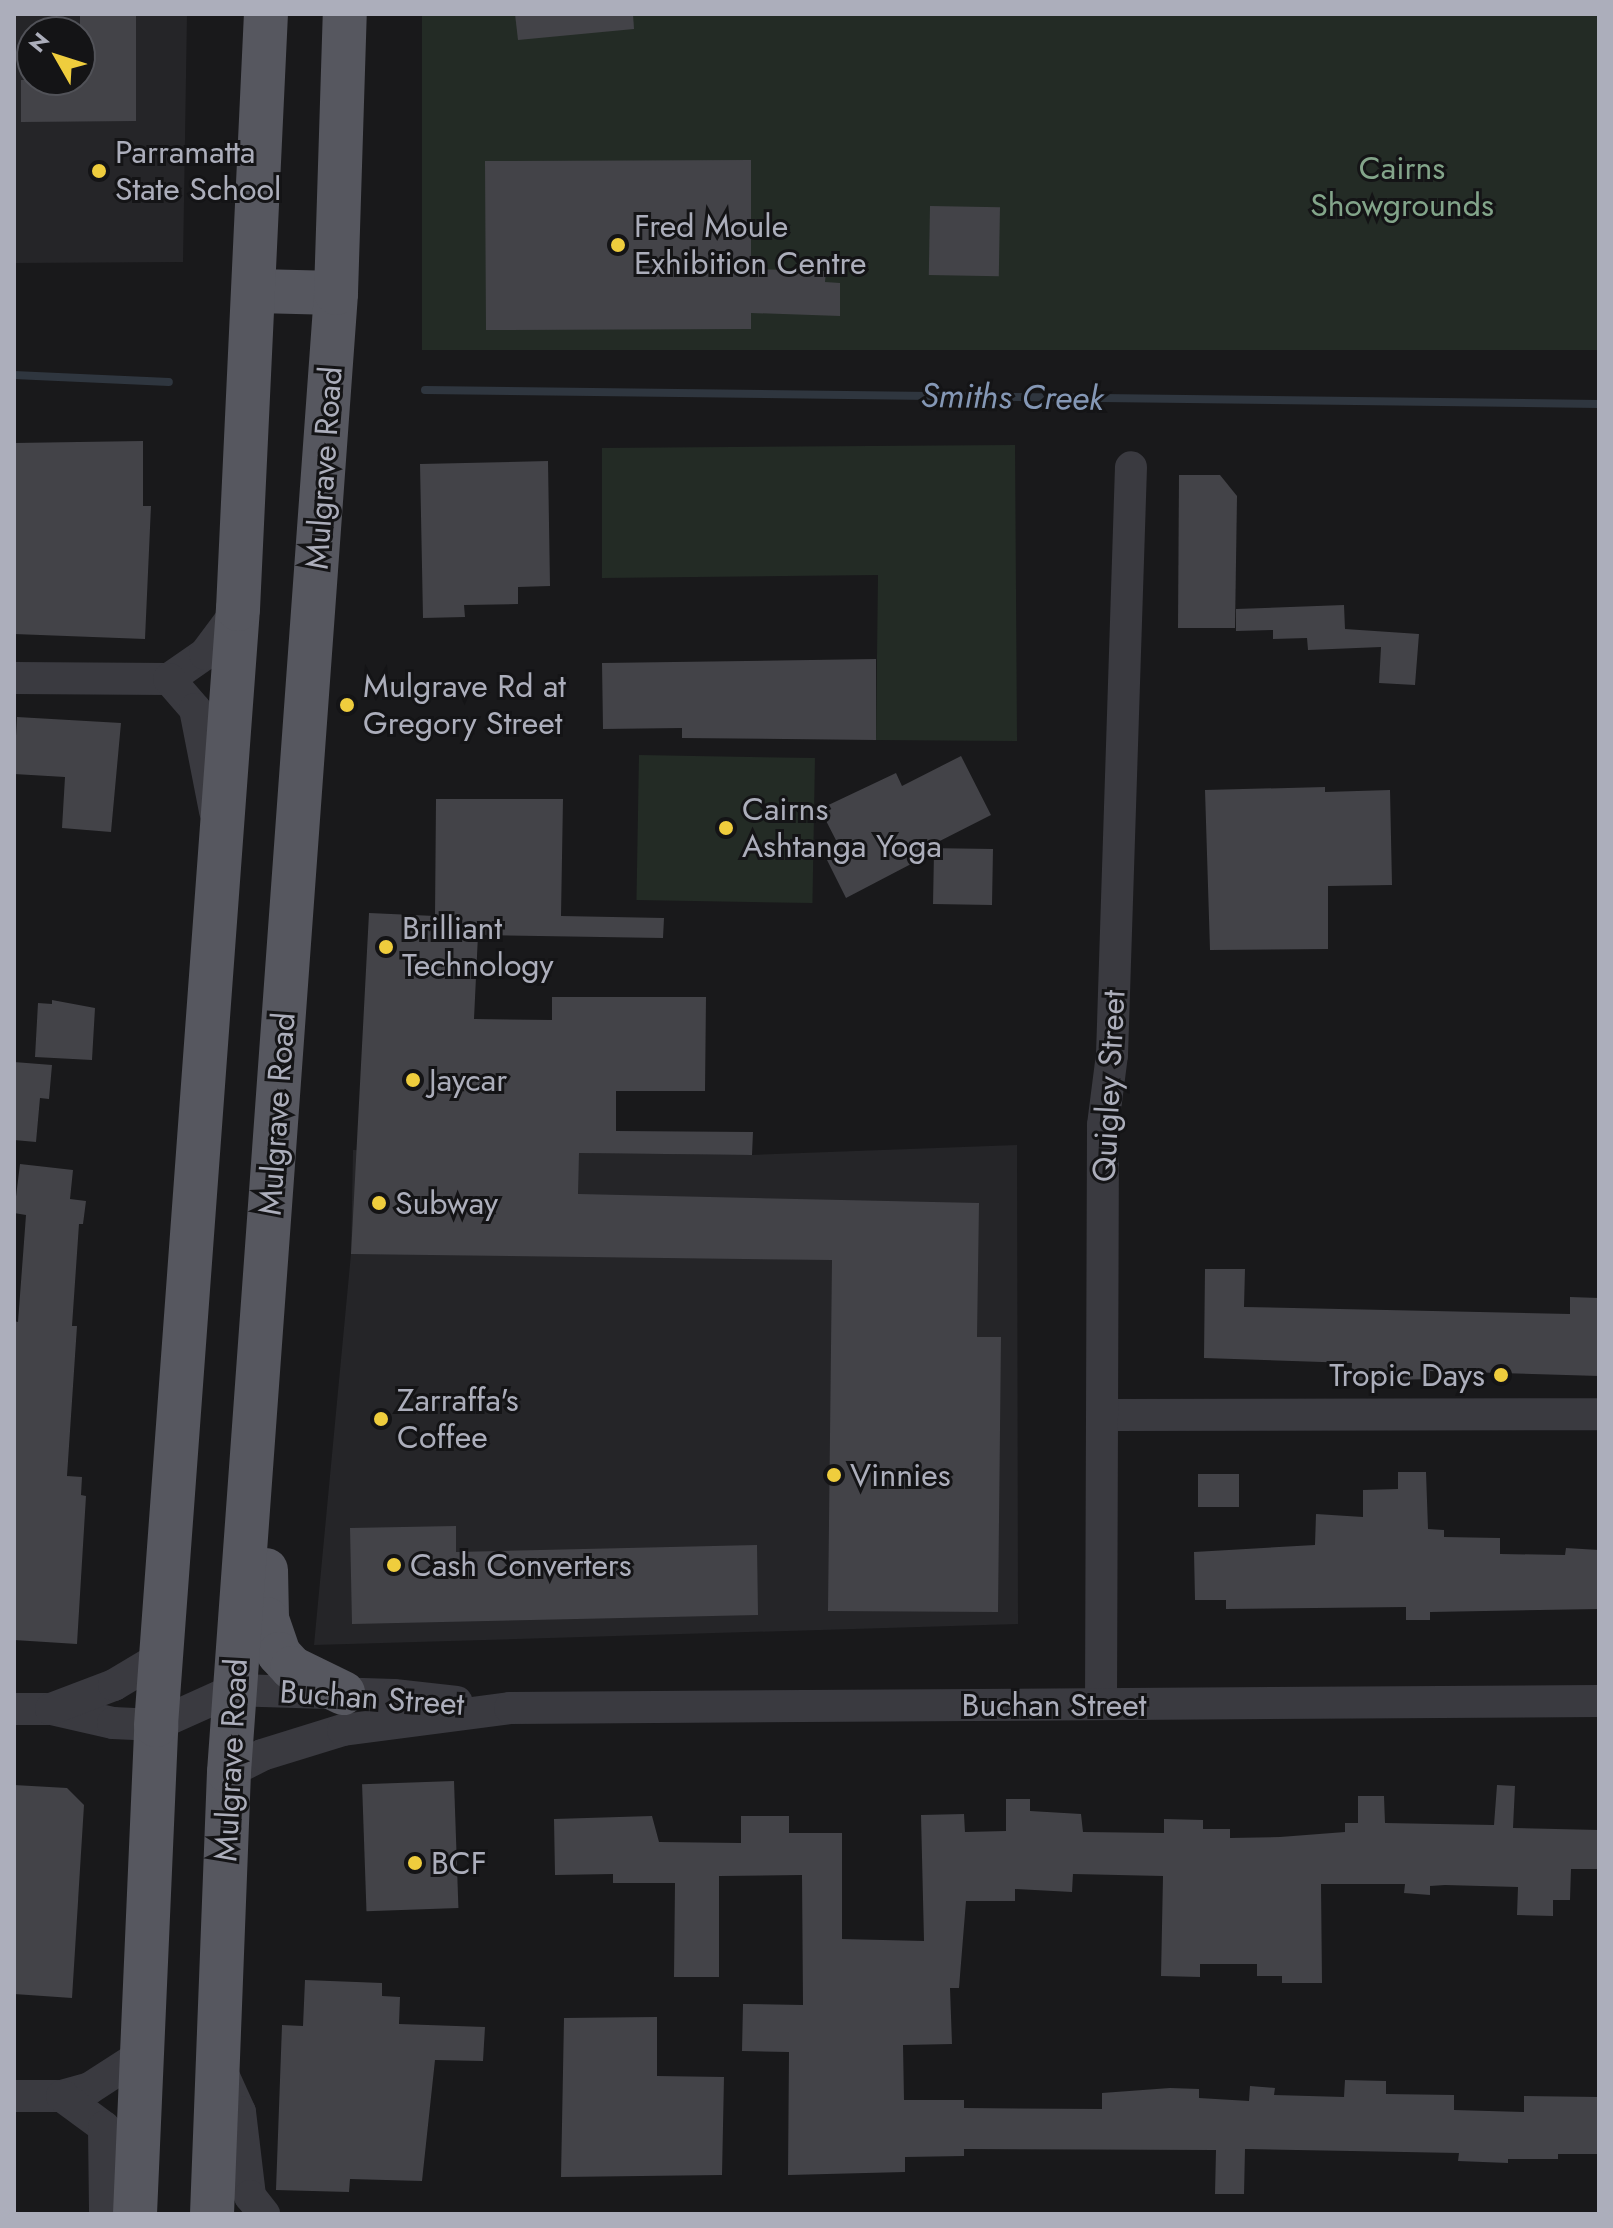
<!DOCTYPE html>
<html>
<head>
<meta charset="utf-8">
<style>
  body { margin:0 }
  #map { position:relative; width:1613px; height:2228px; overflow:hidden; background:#19191b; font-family:Jost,sans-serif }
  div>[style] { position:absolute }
  .built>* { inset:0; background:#252528 }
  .green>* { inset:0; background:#232b25; transform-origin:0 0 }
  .stream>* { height:8px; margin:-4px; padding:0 4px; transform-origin:4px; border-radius:4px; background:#2f363f }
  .building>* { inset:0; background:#434348; transform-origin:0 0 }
  .minor>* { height:32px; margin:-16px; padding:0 16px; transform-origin:16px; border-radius:16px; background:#3a3a40 }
  .primary>* { height:44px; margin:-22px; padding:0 22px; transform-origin:22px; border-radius:22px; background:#56575f }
  .dots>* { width:22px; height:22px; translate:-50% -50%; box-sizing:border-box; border:4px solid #141416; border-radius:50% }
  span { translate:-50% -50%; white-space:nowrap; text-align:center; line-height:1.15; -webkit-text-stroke:6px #141416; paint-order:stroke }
  .poi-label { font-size:32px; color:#acaebb }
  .left { translate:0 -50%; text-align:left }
  .right { translate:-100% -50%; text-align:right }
  .park-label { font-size:32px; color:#83a58a }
  .street-label { font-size:32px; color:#acaebb }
  .water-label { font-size:34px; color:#8497b5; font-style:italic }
  .frame { position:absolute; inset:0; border:16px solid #acaebb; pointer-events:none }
  .north { position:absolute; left:16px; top:16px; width:80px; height:80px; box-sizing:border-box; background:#141416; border:2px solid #515258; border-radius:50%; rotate:309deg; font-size:22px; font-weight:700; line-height:32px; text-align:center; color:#acaebb }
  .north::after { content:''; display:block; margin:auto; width:28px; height:36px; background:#efcd3d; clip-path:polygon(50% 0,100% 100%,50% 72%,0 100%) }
</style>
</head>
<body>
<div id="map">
  <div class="built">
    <div style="clip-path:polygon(evenodd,14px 14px,187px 14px,183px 262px,14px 263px,14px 14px,32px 32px,80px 32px,80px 80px,32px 80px,32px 32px)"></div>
    <div style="clip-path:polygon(1017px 1145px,1018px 1624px,314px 1645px,351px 1254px,353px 1150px,752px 1155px)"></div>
  </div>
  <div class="green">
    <div style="left:422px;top:14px;width:1177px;height:336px"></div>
    <div style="clip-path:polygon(1015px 445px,1017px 741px,876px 740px,878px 575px,602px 578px,602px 448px)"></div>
    <div style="left:639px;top:755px;width:176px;height:145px;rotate:1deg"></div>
  </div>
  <div class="stream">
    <div style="left:14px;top:375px;width:155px;rotate:2.6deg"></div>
    <div style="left:425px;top:390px;width:1174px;rotate:0.68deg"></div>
  </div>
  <div class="building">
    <div style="clip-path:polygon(80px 14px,136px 14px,136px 121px,21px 122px,21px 80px,80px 80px)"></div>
    <div style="clip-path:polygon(515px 14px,633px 14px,634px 29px,518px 40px)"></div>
    <div style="clip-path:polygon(751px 160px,751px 269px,826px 271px,825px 282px,840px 283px,840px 316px,751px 313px,751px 329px,486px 330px,485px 161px)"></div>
    <div style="left:930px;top:206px;width:70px;height:69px;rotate:1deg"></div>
    <div style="clip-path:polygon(143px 441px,143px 506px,151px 506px,145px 639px,14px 634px,14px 443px)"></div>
    <div style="clip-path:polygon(548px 461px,550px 586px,518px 587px,518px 604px,464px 605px,465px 617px,423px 618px,420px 464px)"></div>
    <div style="clip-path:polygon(1179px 475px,1220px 475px,1237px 496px,1235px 628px,1178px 628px)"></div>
    <div style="clip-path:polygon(1344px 605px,1345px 629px,1419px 634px,1415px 685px,1379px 683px,1381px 647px,1308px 650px,1307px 638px,1273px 639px,1273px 630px,1236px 631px,1236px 609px)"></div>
    <div style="clip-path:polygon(876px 659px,876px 740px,682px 738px,682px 728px,603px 729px,602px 663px)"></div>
    <div style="clip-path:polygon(17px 717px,121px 723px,111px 832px,62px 828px,65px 777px,14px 774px)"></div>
    <div style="clip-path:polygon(961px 756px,991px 815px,926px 848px,993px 849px,992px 905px,933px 904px,934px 852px,846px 898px,826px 858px,841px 850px,820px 809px,896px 773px,902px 786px)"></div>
    <div style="clip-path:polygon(1325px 787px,1325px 792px,1390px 790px,1392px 885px,1328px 886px,1328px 949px,1210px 950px,1205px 790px)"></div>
    <div style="clip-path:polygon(436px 799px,563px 799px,561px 916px,664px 918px,663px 938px,478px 935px,474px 1019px,552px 1020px,552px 997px,706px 997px,705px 1091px,616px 1091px,616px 1131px,753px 1132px,752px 1155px,579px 1153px,578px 1194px,979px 1203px,977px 1337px,1001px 1337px,998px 1612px,828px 1611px,832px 1260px,351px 1254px,369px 913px,435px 916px)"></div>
    <div style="clip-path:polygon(52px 1000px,95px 1008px,92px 1060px,35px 1057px,38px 1003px,52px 1004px)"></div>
    <div style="clip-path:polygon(14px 1062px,52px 1065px,49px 1099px,40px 1098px,36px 1142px,14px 1140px)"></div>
    <div style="clip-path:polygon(20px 1164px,73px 1170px,70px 1199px,86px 1201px,83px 1224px,79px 1224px,72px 1326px,77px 1326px,67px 1476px,82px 1477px,81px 1495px,86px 1496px,77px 1644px,14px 1640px,14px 1321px,18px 1322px,26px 1215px,14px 1213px)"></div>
    <div style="clip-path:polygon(1205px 1269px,1245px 1269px,1244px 1307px,1570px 1314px,1570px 1297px,1599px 1298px,1599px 1376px,1430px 1371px,1430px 1379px,1351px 1381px,1352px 1363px,1204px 1358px)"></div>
    <div style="clip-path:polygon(1398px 1472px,1426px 1472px,1428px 1529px,1444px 1530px,1444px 1537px,1500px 1538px,1500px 1554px,1565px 1555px,1566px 1548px,1599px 1550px,1599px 1609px,1430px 1612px,1430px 1620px,1406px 1620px,1406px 1607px,1226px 1609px,1226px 1600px,1195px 1600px,1194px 1552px,1315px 1545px,1316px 1514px,1363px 1517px,1363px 1490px,1398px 1489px)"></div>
    <div style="left:1198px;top:1474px;width:41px;height:33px"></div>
    <div style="clip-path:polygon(456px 1526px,456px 1552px,757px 1545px,758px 1615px,352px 1624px,350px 1528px)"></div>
    <div style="left:454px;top:1781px;width:127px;height:92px;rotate:88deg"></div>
    <div style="clip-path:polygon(14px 1785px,67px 1788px,84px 1805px,72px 1998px,14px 1994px)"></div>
    <div style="clip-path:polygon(1497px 1785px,1515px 1786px,1513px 1828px,1599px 1830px,1599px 1869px,1571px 1869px,1570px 1900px,1553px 1900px,1553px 1916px,1517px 1915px,1518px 1887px,1445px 1885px,1430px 1886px,1430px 1895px,1404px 1893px,1405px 1884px,1321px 1884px,1322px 1983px,1282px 1983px,1282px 1976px,1257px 1976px,1257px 1964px,1200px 1964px,1200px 1977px,1161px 1976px,1163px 1876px,1073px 1874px,1072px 1892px,1015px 1889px,1015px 1901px,966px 1901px,959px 1988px,950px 1988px,952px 2044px,903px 2045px,904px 2100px,964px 2100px,964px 2108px,1102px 2109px,1102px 2093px,1170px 2088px,1199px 2089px,1199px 2098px,1249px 2101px,1250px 2086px,1275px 2088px,1274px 2095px,1344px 2097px,1345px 2080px,1386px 2081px,1386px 2094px,1454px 2095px,1454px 2110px,1524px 2112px,1524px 2096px,1599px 2097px,1599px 2154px,1558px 2154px,1558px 2159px,1508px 2159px,1508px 2163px,1458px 2161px,1459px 2153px,1245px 2149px,1244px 2194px,1215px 2194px,1216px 2150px,964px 2149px,964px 2156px,905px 2157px,905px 2172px,788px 2175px,789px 2052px,742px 2051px,743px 2004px,803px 2005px,802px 1875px,719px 1876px,719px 1977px,674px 1977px,675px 1883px,613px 1883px,613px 1874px,555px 1875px,554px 1819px,652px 1816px,659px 1842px,741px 1843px,741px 1816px,789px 1816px,789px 1833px,842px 1833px,842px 1939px,924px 1941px,921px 1815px,964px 1814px,965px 1832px,1006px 1831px,1006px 1799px,1030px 1799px,1030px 1811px,1081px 1814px,1083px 1832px,1164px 1833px,1164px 1819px,1203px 1820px,1203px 1829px,1230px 1829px,1230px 1838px,1280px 1837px,1345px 1832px,1345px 1823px,1358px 1823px,1358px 1796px,1384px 1796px,1385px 1823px,1494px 1825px)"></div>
    <div style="clip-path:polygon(305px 1980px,382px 1983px,382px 1996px,400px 1997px,399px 2024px,485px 2027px,483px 2061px,435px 2060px,422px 2181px,350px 2179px,349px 2192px,276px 2190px,282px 2025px,303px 2026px)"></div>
    <div style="clip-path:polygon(657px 2017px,657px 2076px,724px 2077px,722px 2175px,561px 2177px,564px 2018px)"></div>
  </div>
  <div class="minor">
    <div style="left:14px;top:678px;width:155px;rotate:0.4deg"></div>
    <div style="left:169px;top:679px;width:44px;rotate:-34.8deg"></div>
    <div style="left:205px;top:654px;width:54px;rotate:-53.3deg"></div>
    <div style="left:169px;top:679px;width:40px;rotate:49deg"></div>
    <div style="left:195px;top:709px;width:104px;rotate:78.9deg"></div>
    <div style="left:1105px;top:1415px;width:494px;rotate:-0.1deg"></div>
    <div style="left:1101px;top:1704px;width:579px;rotate:-89.8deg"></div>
    <div style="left:1103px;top:1125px;width:71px;rotate:-82.7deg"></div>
    <div style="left:1112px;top:1055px;width:588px;rotate:-88.15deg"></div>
    <div style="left:14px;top:1709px;width:37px"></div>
    <div style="left:51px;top:1709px;width:64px;rotate:12.7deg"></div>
    <div style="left:113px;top:1723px;width:43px;rotate:2.7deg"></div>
    <div style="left:156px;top:1725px;width:85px;rotate:-24.2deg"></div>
    <div style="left:234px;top:1690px;width:160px;rotate:1.8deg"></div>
    <div style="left:394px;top:1695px;width:63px;rotate:6.3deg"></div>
    <div style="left:51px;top:1709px;width:67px;rotate:-20.9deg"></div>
    <div style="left:114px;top:1685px;width:55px;rotate:-30.8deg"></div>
    <div style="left:229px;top:1772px;width:37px;rotate:-27deg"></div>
    <div style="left:262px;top:1755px;width:85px;rotate:-17.2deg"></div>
    <div style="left:343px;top:1730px;width:168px;rotate:-7.5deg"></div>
    <div style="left:510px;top:1708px;width:1089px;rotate:-0.37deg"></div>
    <div style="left:221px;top:2070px;width:46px;rotate:65.7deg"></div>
    <div style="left:240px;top:2112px;width:85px;rotate:83.2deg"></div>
    <div style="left:250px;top:2196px;width:23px;rotate:52deg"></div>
    <div style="left:14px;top:2096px;width:48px"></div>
    <div style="left:62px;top:2096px;width:29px;rotate:-16deg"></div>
    <div style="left:90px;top:2088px;width:61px;rotate:-32.9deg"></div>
    <div style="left:62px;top:2096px;width:52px;rotate:36.4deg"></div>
    <div style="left:104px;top:2127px;width:87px;rotate:89.3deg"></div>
  </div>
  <div class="primary">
    <div style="left:257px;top:291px;width:79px;rotate:1.5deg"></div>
    <div style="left:266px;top:1570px;width:49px;rotate:88.8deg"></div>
    <div style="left:267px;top:1619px;width:37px;rotate:71deg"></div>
    <div style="left:279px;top:1654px;width:19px;rotate:47deg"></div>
    <div style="left:292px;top:1668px;width:57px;rotate:26.1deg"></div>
    <div style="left:135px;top:2214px;width:489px;rotate:-87.5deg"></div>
    <div style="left:156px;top:1725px;width:1119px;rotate:-85.8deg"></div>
    <div style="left:238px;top:609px;width:596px;rotate:-87.31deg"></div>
    <div style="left:212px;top:2214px;width:442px;rotate:-87.8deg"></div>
    <div style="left:229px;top:1772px;width:1483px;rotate:-85.86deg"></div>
    <div style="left:336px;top:293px;width:279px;rotate:-88.2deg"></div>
  </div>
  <div class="dots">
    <div style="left:99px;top:171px;background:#efcd3d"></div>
    <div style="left:618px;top:245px;background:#efcd3d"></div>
    <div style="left:347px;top:705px;background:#efcd3d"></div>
    <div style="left:726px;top:828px;background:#efcd3d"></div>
    <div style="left:386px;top:947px;background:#efcd3d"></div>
    <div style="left:413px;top:1080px;background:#efcd3d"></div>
    <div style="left:379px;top:1203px;background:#efcd3d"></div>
    <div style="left:1501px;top:1375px;background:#efcd3d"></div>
    <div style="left:381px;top:1419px;background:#efcd3d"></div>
    <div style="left:834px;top:1475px;background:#efcd3d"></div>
    <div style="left:394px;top:1565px;background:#efcd3d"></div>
    <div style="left:415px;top:1863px;background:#efcd3d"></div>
  </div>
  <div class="poi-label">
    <span class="left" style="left:115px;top:171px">Parramatta<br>State School</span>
    <span class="left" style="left:634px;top:245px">Fred Moule<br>Exhibition Centre</span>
    <span class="left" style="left:363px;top:705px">Mulgrave Rd at<br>Gregory Street</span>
    <span class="left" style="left:742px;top:828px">Cairns<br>Ashtanga Yoga</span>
    <span class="left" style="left:402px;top:947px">Brilliant<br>Technology</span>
    <span class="left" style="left:429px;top:1080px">Jaycar</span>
    <span class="left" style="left:395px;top:1203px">Subway</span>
    <span class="right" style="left:1485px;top:1375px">Tropic Days</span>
    <span class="left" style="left:397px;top:1419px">Zarraffa's<br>Coffee</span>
    <span class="left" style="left:850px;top:1475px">Vinnies</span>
    <span class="left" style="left:410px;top:1565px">Cash Converters</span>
    <span class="left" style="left:431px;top:1863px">BCF</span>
  </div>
  <div class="park-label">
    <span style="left:1402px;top:187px">Cairns<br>Showgrounds</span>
  </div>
  <div class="street-label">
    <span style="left:324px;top:468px;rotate:-86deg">Mulgrave Road</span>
    <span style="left:1109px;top:1086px;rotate:-87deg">Quigley Street</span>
    <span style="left:277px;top:1114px;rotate:-86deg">Mulgrave Road</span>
    <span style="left:372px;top:1698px;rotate:4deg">Buchan Street</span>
    <span style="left:1054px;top:1705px">Buchan Street</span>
    <span style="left:231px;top:1760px;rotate:-87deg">Mulgrave Road</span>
  </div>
  <div class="water-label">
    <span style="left:1012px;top:397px;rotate:1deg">Smiths Creek</span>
  </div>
  <div class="frame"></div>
  <div class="north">N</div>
</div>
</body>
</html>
